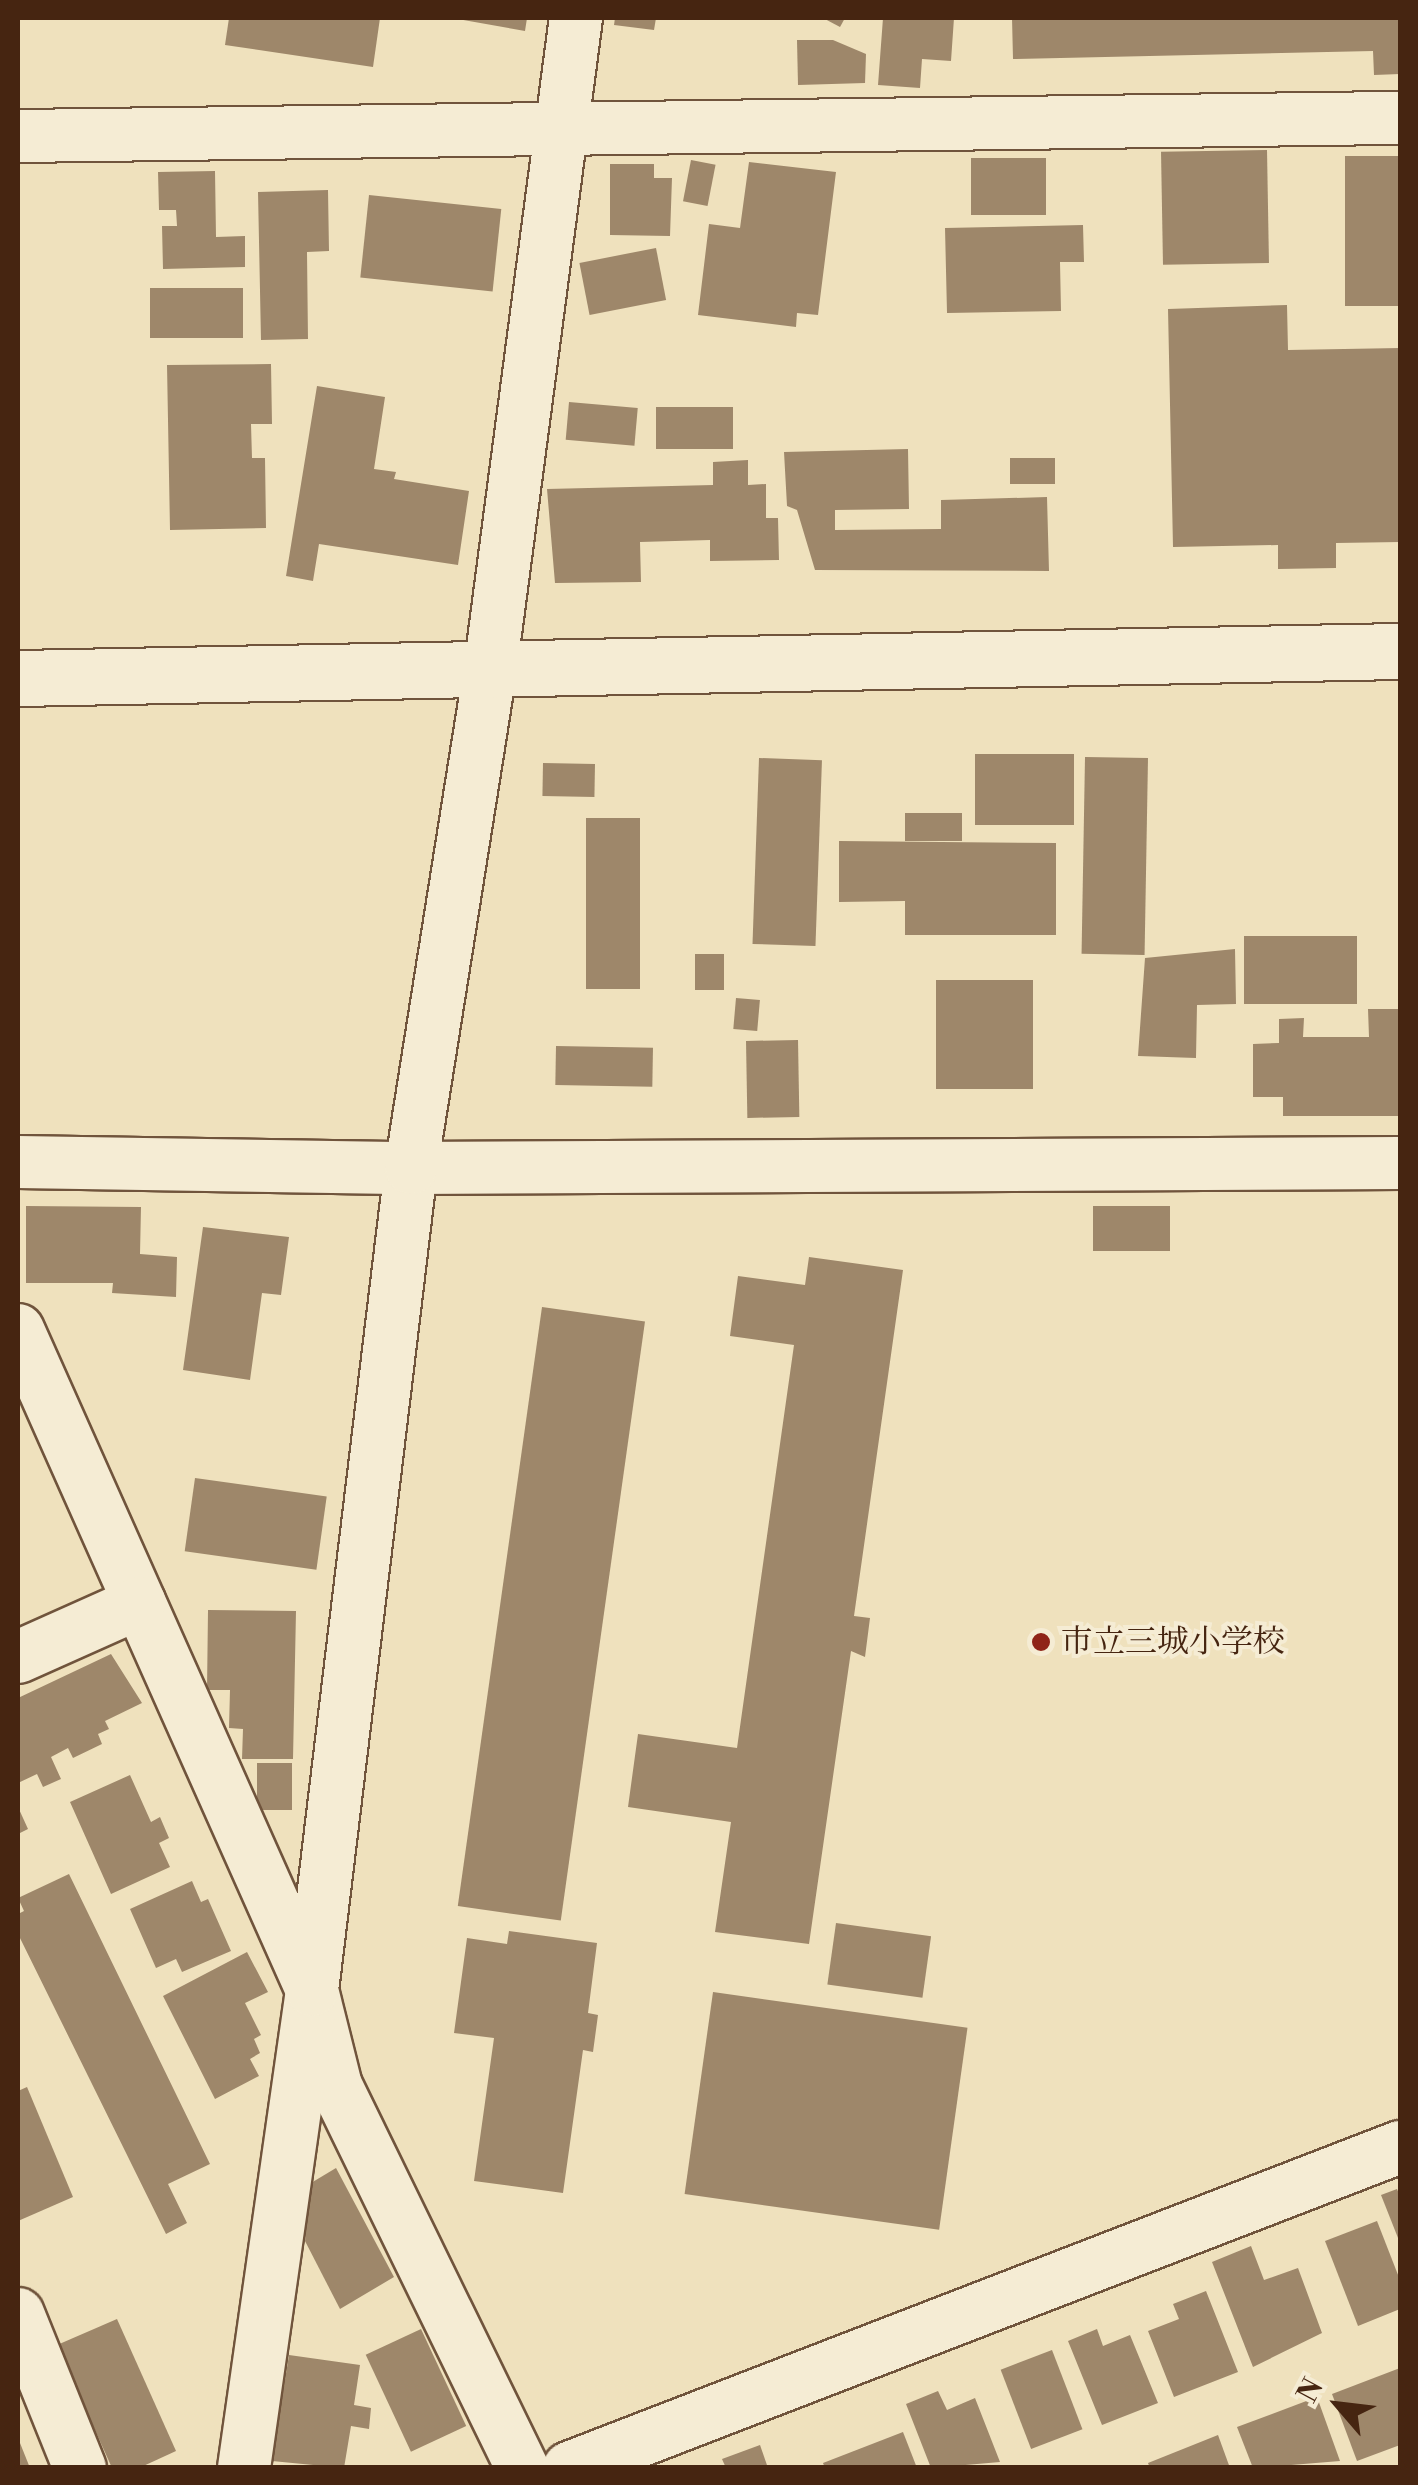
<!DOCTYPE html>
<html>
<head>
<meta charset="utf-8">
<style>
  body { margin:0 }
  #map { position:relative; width:1418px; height:2485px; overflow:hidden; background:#efe1bd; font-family:"Libre Bodoni","Noto Serif JP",serif }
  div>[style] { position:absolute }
  .building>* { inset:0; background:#9e876a; transform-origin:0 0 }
  .roads { filter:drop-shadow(2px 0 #70543c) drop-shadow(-2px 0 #70543c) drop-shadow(0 2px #70543c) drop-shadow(0 -2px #70543c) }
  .minor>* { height:52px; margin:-26px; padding:0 26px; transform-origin:26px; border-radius:26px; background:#f5ecd4 }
  .tertiary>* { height:55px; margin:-27.5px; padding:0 27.5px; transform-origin:27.5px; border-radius:27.5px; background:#f5ecd4 }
  .dots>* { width:28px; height:28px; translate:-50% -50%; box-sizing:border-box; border:5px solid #f5ecd4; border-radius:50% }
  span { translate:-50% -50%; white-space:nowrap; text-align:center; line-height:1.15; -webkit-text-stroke:8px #f5ecd4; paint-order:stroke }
  .poi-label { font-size:32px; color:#462511 }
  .left { translate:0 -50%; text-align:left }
  .frame { position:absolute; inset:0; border:20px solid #462511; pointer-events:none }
  .north { position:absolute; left:1288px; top:2355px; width:100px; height:100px; -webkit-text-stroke:8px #f5ecd4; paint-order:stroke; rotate:298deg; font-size:28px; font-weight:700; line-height:40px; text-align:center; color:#462511 }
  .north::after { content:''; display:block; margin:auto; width:35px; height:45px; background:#462511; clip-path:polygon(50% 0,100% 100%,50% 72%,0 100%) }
</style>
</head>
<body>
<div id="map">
  <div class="building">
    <div style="clip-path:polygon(229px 18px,380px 18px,373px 67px,225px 45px)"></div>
    <div style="clip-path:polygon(452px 18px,527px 18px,525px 31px)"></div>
    <div style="clip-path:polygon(615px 18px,656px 18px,654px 30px,614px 25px)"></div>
    <div style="clip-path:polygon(823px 18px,845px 18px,840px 27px)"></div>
    <div style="clip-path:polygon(883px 18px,954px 18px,951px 61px,922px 59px,920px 88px,878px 85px)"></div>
    <div style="clip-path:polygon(1012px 18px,1400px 18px,1400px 74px,1374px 75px,1373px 51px,1013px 59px)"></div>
    <div style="clip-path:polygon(797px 40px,833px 40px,866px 54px,865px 83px,798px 85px)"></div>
    <div style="left:1267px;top:150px;width:113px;height:106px;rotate:89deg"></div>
    <div style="left:1400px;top:156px;width:150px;height:55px;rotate:90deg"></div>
    <div style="left:971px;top:158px;width:75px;height:57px"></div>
    <div style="left:691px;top:160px;width:25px;height:42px;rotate:11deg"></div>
    <div style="clip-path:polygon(749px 162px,836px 172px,818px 315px,797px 313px,796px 327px,698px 315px,709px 224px,740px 228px)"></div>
    <div style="clip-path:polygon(610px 164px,654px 164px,654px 178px,672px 178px,670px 236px,610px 235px)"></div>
    <div style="clip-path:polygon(215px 171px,216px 237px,245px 236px,245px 267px,163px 269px,162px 226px,177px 226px,176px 210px,159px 210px,158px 172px)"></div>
    <div style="clip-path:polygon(328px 190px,329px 251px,307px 252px,308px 339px,261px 340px,258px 192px)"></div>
    <div style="left:369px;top:195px;width:133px;height:83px;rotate:6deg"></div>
    <div style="clip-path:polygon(1083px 225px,1084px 262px,1060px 262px,1061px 311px,947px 313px,945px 228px)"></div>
    <div style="left:656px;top:248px;width:53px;height:78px;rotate:79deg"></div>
    <div style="left:150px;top:288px;width:93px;height:50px"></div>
    <div style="clip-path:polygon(1287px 305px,1288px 350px,1400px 348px,1400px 542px,1336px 543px,1336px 568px,1278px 569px,1278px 545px,1173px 547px,1168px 309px)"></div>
    <div style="clip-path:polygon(271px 364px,272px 424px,251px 424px,252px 458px,265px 458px,266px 528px,170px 530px,167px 365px)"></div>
    <div style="clip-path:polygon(317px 386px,385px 397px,374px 469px,396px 472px,394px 479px,469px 491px,458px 565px,319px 544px,313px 581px,286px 576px)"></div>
    <div style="left:569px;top:402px;width:69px;height:38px;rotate:5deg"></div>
    <div style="left:733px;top:407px;width:42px;height:77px;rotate:90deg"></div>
    <div style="clip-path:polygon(908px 449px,909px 509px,835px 510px,835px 530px,941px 529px,941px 500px,1047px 497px,1049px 571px,815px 570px,797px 510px,787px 506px,784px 452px)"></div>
    <div style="left:1055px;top:458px;width:26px;height:45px;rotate:90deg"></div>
    <div style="clip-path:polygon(748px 460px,748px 485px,766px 484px,766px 518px,778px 518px,779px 560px,710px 561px,710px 540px,640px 542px,641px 582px,555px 583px,547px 489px,713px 485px,713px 462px)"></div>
    <div style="left:975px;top:754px;width:99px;height:71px"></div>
    <div style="left:759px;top:758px;width:63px;height:186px;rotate:2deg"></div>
    <div style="left:1148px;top:758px;width:197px;height:63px;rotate:91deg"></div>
    <div style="left:543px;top:763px;width:52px;height:33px;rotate:1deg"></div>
    <div style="left:905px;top:813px;width:57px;height:28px"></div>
    <div style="left:586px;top:818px;width:54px;height:171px"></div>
    <div style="clip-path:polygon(839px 841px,1056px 843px,1056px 935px,905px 935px,905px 901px,839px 902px)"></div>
    <div style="left:1357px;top:936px;width:68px;height:113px;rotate:90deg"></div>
    <div style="clip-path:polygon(1235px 949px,1236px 1004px,1197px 1005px,1196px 1058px,1138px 1056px,1145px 958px)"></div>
    <div style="left:695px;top:954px;width:29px;height:36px"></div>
    <div style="left:936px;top:980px;width:97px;height:109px"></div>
    <div style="left:736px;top:998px;width:24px;height:31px;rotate:5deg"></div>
    <div style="clip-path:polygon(1368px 1009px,1400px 1009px,1400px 1116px,1283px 1116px,1283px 1097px,1253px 1097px,1253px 1044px,1279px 1043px,1279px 1019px,1304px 1018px,1303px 1037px,1369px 1037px)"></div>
    <div style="left:798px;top:1040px;width:77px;height:52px;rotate:89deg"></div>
    <div style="left:556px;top:1046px;width:97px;height:39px;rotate:1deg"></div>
    <div style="clip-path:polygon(26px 1206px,141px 1207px,140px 1254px,177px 1257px,176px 1297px,112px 1293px,113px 1283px,26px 1283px)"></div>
    <div style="left:1093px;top:1206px;width:77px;height:45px"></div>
    <div style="clip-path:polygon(203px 1227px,289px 1237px,281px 1295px,262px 1293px,250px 1380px,183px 1370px)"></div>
    <div style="clip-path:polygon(809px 1257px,903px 1270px,854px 1616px,870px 1618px,865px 1657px,851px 1651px,809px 1944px,715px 1932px,731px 1822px,628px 1807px,638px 1734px,737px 1748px,794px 1345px,730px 1336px,738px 1276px,805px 1285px)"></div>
    <div style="left:542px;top:1307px;width:104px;height:605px;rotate:8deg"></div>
    <div style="left:195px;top:1478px;width:133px;height:74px;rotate:8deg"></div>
    <div style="clip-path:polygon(208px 1610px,296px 1611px,293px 1759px,242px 1759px,243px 1729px,229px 1728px,230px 1690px,207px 1690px)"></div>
    <div style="clip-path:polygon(111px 1654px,142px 1703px,105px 1721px,109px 1729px,98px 1734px,102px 1744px,73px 1758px,68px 1748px,51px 1757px,61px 1779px,43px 1787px,37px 1774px,18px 1783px,18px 1698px)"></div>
    <div style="left:257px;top:1763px;width:35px;height:47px"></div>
    <div style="clip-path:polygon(130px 1775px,151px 1822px,160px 1817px,169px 1838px,159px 1843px,170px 1867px,111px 1894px,70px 1802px)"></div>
    <div style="clip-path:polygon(18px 1807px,28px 1829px,18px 1834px)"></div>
    <div style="clip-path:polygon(69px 1874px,210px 2164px,168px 2184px,187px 2223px,166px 2234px,18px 1934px,18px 1914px,24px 1911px,18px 1898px)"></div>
    <div style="clip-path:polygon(192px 1881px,201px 1902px,208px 1899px,231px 1951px,182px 1972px,176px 1959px,156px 1968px,130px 1909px)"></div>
    <div style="left:836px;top:1923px;width:96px;height:62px;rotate:8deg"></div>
    <div style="clip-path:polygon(509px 1931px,597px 1943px,588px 2013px,598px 2015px,593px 2052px,583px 2050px,563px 2193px,474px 2181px,494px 2038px,454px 2033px,467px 1938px,507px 1944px)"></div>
    <div style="clip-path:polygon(247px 1952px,268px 1992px,245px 2003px,261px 2035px,254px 2039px,260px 2053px,250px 2059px,259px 2076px,215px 2099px,163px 1996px)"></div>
    <div style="left:713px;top:1992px;width:257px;height:204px;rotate:8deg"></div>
    <div style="clip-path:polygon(27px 2087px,73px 2197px,18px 2221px,18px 2091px)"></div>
    <div style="clip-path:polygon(336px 2168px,394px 2277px,340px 2309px,305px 2241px,311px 2183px)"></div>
    <div style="clip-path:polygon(1397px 2189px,1400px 2196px,1400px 2243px,1381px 2195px)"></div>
    <div style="clip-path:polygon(1377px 2221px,1400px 2280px,1400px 2309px,1358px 2326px,1325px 2241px)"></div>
    <div style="clip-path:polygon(1251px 2246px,1264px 2280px,1298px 2268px,1322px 2333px,1253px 2367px,1212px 2262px)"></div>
    <div style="clip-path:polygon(1206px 2291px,1238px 2372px,1174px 2397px,1148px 2331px,1179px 2319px,1173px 2304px)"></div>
    <div style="clip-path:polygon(117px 2319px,176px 2451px,139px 2468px,112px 2468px,57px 2345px)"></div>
    <div style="left:421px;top:2329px;width:107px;height:61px;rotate:65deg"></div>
    <div style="clip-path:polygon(1097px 2329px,1103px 2346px,1130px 2335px,1158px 2403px,1102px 2425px,1068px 2341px)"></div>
    <div style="left:1052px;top:2350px;width:85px;height:55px;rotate:69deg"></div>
    <div style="clip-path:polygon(289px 2355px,360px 2365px,354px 2405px,371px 2408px,369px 2429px,351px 2426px,344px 2468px,272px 2461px)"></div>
    <div style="clip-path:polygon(1400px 2368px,1400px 2445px,1357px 2461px,1332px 2394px)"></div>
    <div style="clip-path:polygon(938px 2391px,947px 2410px,975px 2398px,1000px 2462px,931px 2468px,906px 2404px)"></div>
    <div style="clip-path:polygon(1317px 2397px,1340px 2461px,1253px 2468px,1237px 2427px)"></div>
    <div style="clip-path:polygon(903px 2432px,917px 2468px,825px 2468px,823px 2463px)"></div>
    <div style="clip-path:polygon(1218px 2435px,1230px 2468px,1150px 2468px,1148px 2463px)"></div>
    <div style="clip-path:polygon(18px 2438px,30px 2468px,18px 2468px)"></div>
    <div style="clip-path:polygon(760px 2445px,768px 2468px,726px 2468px,722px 2459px)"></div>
  </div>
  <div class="roads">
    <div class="minor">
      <div style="left:18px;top:136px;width:1382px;rotate:-0.75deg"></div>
      <div style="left:18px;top:1162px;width:393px;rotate:0.9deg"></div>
      <div style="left:411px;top:1168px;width:989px;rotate:-0.29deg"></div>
      <div style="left:18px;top:1330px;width:723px;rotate:65.99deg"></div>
      <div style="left:312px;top:1990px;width:99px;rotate:76deg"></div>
      <div style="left:336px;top:2086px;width:425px;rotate:64deg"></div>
      <div style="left:18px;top:1657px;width:133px;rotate:-24.1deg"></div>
      <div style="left:18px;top:2314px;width:166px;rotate:68.1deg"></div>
      <div style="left:244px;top:2468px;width:483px;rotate:-81.9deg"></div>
      <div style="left:312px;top:1990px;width:828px;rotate:-83.13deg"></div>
      <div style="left:411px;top:1168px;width:503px;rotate:-80.97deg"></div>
      <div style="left:490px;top:671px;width:659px;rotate:-82.5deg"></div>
      <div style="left:569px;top:2468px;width:891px;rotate:-21.12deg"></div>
    </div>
    <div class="tertiary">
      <div style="left:18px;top:678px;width:1382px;rotate:-1.12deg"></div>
    </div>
  </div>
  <div class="dots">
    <div style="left:1041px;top:1642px;background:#8f2418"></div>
  </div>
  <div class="poi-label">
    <span class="left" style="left:1061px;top:1642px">市立三城小学校</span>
  </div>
  <div class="frame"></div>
  <div class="north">N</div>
</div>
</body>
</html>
